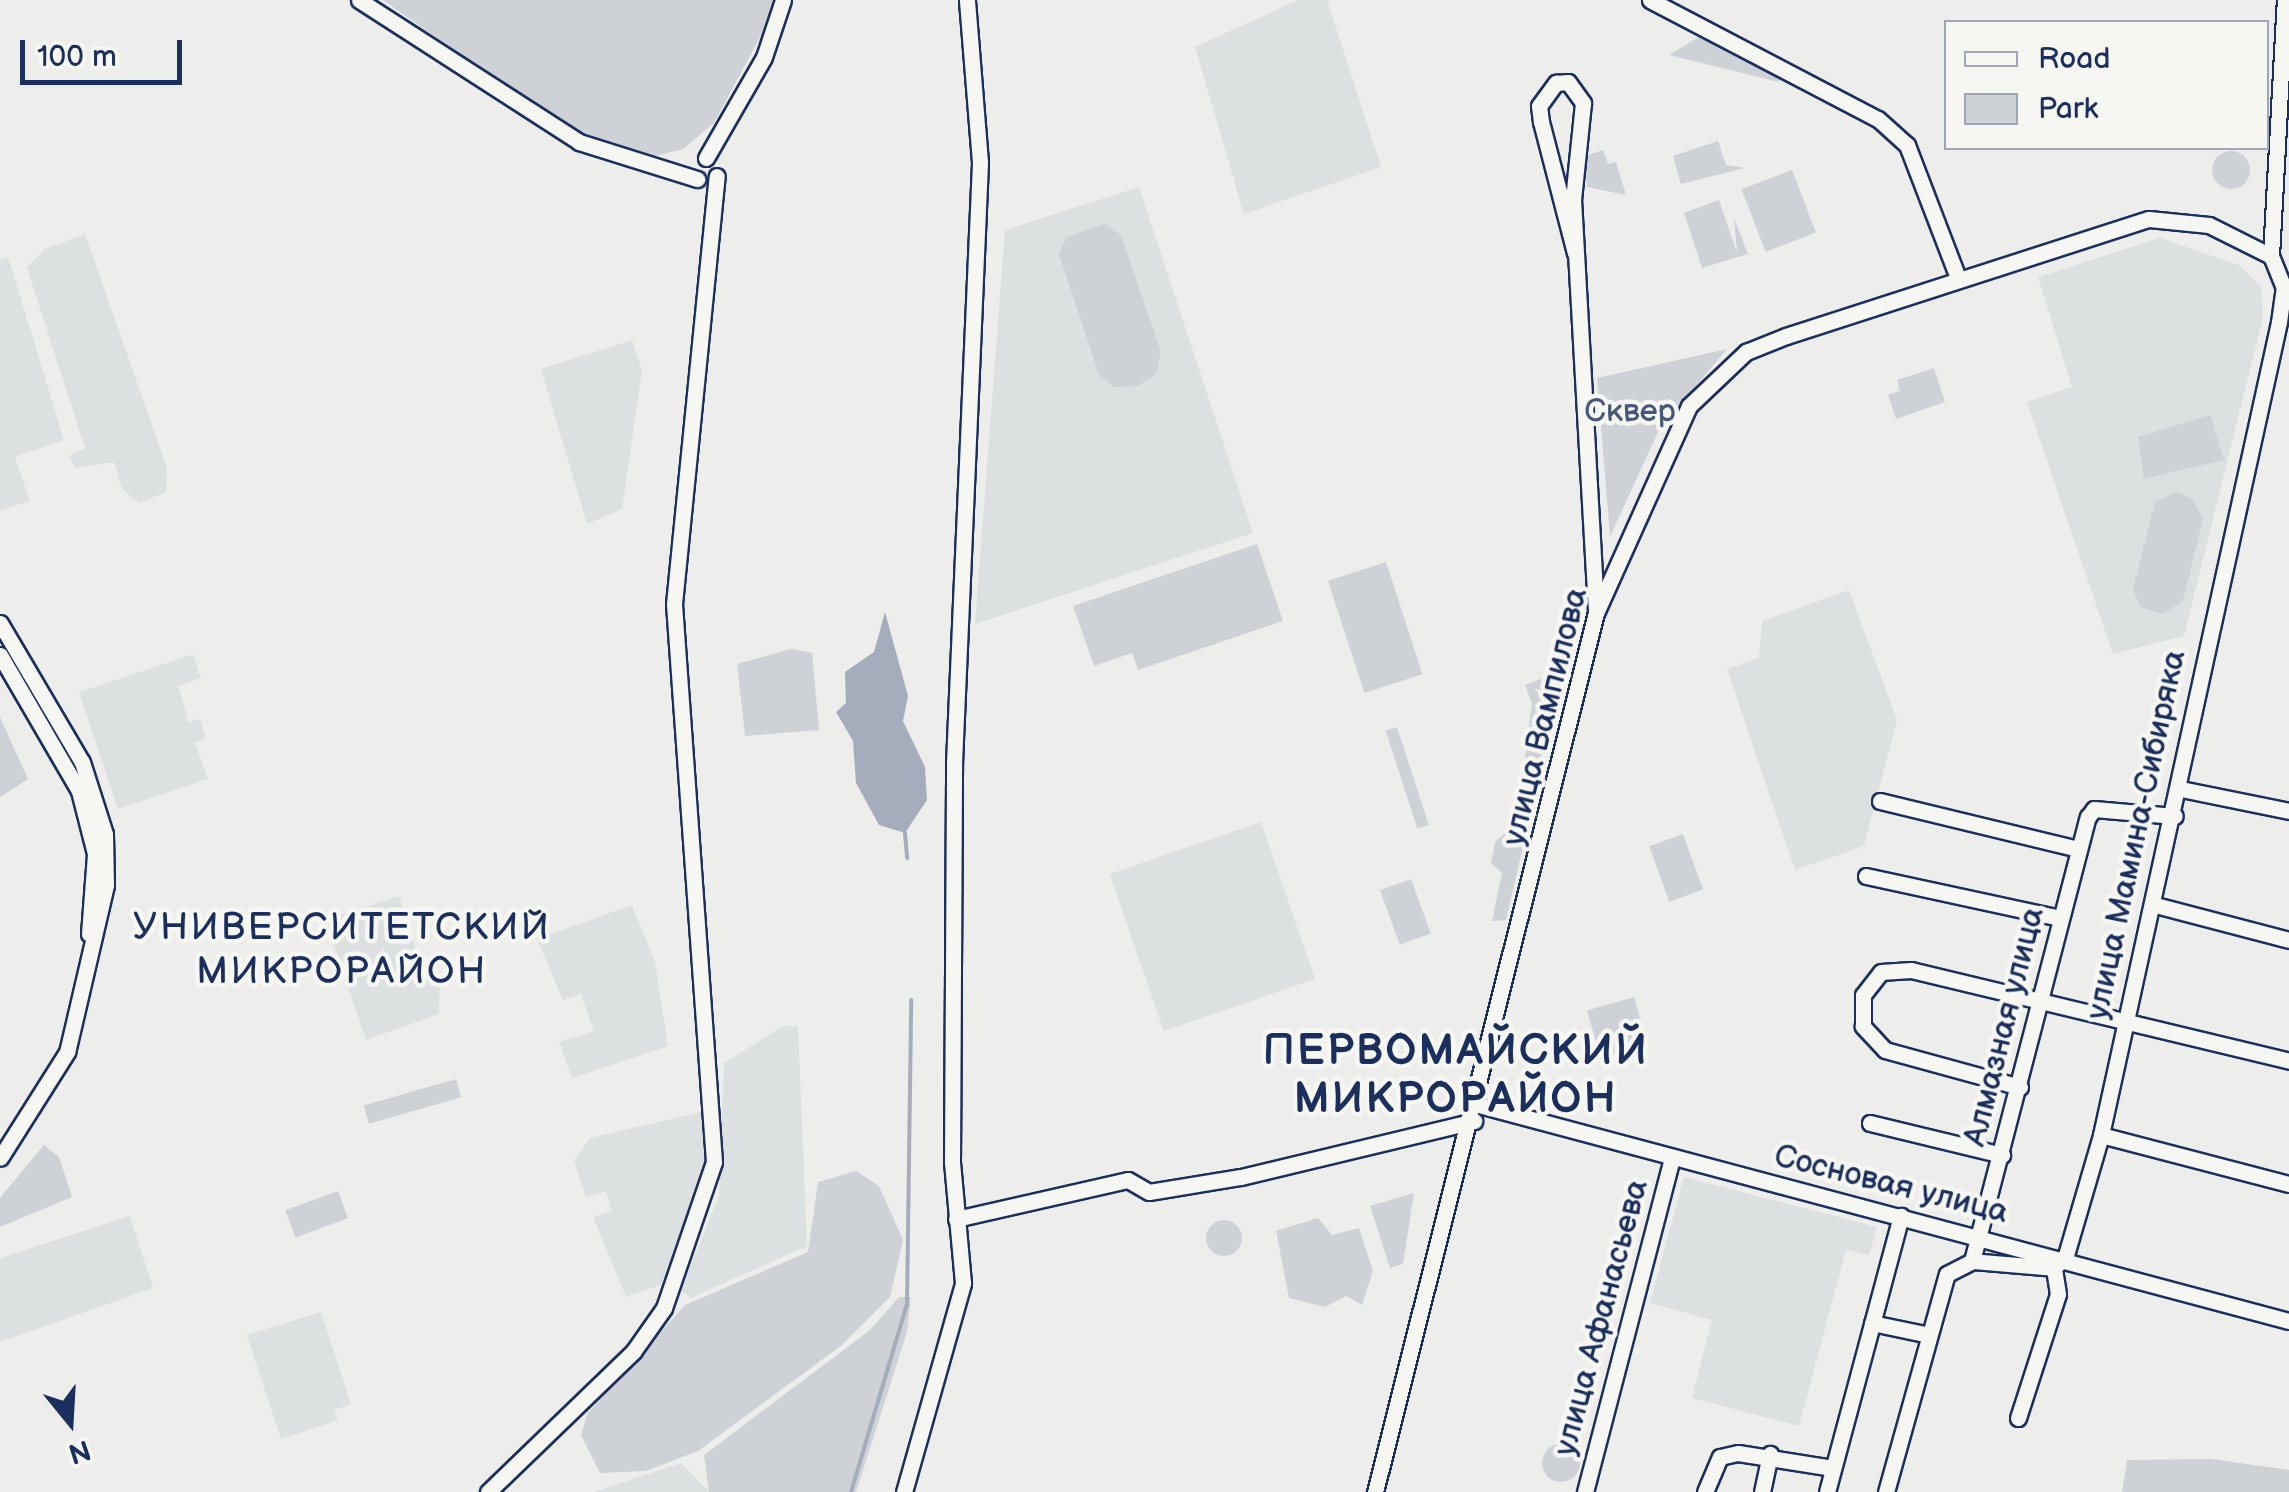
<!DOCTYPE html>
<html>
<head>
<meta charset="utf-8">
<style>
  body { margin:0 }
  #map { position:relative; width:2289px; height:1492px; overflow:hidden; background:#edeeec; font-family:"Balsamiq Sans",sans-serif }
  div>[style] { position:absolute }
  .built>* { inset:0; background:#dde0e1; transform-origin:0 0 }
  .green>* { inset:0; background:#ced2d7; transform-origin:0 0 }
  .round { border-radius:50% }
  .water>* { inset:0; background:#a5acbc }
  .stream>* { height:4px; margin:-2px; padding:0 2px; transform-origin:2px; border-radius:2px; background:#a5acbc }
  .roads { filter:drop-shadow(2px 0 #1b2f5e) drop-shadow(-2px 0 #1b2f5e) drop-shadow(0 2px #1b2f5e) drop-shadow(0 -2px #1b2f5e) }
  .minor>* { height:15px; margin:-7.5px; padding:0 7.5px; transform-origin:7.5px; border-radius:7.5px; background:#f6f6f2 }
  span { translate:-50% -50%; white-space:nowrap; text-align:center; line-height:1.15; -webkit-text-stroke:9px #f6f6f2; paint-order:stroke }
  .park-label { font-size:32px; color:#48587c }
  .street-label { font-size:32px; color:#1b2f5e }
  .quarter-label { font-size:38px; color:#1b2f5e; letter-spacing:2.5px }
  .district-label { font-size:42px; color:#1b2f5e; font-weight:700; letter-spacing:2.5px }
  .legend { position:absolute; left:1944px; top:20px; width:325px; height:130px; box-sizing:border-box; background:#f6f6f2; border:2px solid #9ea6b7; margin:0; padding:12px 18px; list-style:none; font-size:30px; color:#1b2f5e }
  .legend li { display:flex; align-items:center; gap:20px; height:50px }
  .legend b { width:50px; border:2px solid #9ea6b7 }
  .north { position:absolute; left:20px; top:1372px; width:100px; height:100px; -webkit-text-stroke:8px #f6f6f2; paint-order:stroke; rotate:162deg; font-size:28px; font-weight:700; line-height:40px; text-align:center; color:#1b2f5e }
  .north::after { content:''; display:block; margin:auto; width:35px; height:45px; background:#1b2f5e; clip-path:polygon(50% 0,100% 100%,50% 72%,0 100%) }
  .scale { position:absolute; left:20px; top:40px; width:162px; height:45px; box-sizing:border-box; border:5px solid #1b2f5e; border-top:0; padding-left:12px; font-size:30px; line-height:35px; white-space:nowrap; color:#1b2f5e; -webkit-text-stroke:8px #f6f6f2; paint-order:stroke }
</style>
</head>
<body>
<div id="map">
  <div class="built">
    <div style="clip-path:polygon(1298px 0,1327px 0,1381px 167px,1244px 214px,1195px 47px)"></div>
    <div style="clip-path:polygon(1139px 187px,1253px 533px,975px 624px,1005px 230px)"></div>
    <div style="clip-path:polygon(85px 234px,167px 468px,166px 492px,139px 503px,122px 489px,114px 462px,75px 468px,69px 456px,85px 448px,27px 268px,45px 249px)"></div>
    <div style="clip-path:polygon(2160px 238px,2239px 265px,2261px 287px,2263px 317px,2184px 636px,2113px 654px,2027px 402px,2072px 387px,2038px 277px)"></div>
    <div style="clip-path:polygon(8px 257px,64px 440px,15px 457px,30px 501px,0 511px,0 259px)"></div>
    <div style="clip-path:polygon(632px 340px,642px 371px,622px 509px,587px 524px,541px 369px)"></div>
    <div style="clip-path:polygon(1849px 590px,1897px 720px,1864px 846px,1795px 870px,1727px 669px,1759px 658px,1762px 621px)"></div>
    <div style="clip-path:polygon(193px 654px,201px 678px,178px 686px,189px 722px,200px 719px,206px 738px,195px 743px,208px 779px,118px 809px,79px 692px)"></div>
    <div style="left:1261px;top:822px;width:166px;height:160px;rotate:71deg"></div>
    <div style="clip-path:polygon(399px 896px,419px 960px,431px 958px,440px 984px,439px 1014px,366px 1040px,325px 919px)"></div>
    <div style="clip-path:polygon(632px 905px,655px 962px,668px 1046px,572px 1078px,559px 1042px,594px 1031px,581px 994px,563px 1000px,537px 939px)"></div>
    <div style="clip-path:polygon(783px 1026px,798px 1026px,807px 1246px,691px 1298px,681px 1290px,719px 1196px,724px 1063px)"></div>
    <div style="clip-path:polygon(709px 1110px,707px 1162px,672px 1281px,626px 1297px,593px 1217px,612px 1211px,606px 1191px,586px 1197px,574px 1161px,590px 1138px)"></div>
    <div style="clip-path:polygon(1684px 1177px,1877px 1227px,1869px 1255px,1846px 1250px,1799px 1426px,1692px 1398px,1712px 1320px,1650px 1303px)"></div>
    <div style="clip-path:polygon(130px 1216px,153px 1288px,0 1342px,0 1258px)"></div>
    <div style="clip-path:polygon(321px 1312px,351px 1404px,334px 1410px,338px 1420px,281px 1439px,247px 1335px)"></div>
    <div style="clip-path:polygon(681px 1463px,709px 1492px,593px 1492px)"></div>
  </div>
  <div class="green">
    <div style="clip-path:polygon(383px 0,780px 0,714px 123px,683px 149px,652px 157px,600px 147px,557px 123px)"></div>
    <div style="clip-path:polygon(1699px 37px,1781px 73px,1779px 82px,1669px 55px)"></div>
    <div style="clip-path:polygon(1718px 141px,1726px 165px,1745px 168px,1681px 184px,1673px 156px)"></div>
    <div style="clip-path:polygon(1603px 150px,1608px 164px,1616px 162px,1626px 195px,1587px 187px,1585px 156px)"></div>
    <div class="round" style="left:2212px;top:151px;width:38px;height:38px"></div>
    <div style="left:1792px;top:170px;width:67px;height:54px;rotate:69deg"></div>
    <div style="clip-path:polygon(1719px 200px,1737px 253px,1734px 218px,1748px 254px,1702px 268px,1684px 213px)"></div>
    <div style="clip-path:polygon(1104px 224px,1121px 235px,1161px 352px,1156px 374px,1138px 386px,1114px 387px,1099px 375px,1059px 255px,1066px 237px)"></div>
    <div style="clip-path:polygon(1727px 349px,1659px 430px,1610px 537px,1597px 378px)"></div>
    <div style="clip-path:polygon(1934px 368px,1945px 402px,1896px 419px,1888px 395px,1900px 391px,1897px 380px)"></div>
    <div style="clip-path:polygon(2210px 415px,2224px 460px,2144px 479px,2138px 437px)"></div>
    <div style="clip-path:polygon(2176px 492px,2192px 498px,2203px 519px,2183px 601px,2163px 614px,2140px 607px,2133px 590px,2155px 502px)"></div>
    <div style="clip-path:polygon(1257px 544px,1283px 621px,1138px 670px,1132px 653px,1094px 666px,1073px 606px)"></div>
    <div style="left:1386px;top:562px;width:118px;height:61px;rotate:72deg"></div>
    <div style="clip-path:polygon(791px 649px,812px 653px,819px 730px,745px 736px,737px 664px)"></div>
    <div style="clip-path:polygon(1554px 674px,1560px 685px,1545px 752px,1523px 773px,1532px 703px,1525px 685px)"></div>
    <div style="clip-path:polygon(0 717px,28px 779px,2px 796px,0 796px)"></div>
    <div style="left:1397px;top:727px;width:103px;height:12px;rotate:72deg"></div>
    <div style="clip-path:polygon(1541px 769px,1506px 920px,1492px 921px,1502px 873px,1491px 863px,1495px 842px,1514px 826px,1522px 776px)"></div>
    <div style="left:1683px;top:834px;width:59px;height:36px;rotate:70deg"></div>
    <div style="left:1411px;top:879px;width:58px;height:33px;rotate:70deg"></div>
    <div style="left:1634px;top:997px;width:50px;height:49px;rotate:74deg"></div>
    <div style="left:456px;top:1079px;width:19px;height:96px;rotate:74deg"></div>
    <div style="clip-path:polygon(44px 1145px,59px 1157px,72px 1197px,0 1227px,0 1198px)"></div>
    <div style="clip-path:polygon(856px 1171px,879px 1186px,903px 1240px,890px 1297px,842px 1345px,698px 1451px,646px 1471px,600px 1473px,581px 1435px,587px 1414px,685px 1305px,808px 1252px,818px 1182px)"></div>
    <div style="left:338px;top:1191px;width:29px;height:56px;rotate:70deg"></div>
    <div style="clip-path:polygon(1414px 1193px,1403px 1264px,1390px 1268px,1370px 1206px)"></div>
    <div style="clip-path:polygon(1318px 1218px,1332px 1235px,1359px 1228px,1373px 1271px,1362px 1305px,1346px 1296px,1325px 1307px,1289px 1298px,1276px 1231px)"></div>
    <div class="round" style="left:1206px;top:1220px;width:36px;height:36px"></div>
    <div style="clip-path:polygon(899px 1297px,911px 1297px,907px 1332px,856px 1492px,709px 1492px,704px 1455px,870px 1330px)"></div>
    <div class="round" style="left:1542px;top:1444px;width:38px;height:38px"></div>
    <div style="clip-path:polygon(2211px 1459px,2289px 1470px,2289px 1492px,2122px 1492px,2127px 1460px)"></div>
  </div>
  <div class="water">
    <div style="clip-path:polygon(885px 612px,908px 696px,903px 721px,925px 767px,927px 800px,905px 833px,879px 825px,856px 783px,853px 741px,836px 712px,846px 703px,845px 672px,874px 652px)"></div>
  </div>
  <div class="stream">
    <div style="left:905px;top:833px;width:25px;rotate:85deg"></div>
    <div style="left:851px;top:1492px;width:196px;rotate:-73.4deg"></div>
    <div style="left:907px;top:1304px;width:304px;rotate:-89.2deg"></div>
  </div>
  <div class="roads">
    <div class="minor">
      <div style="left:359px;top:0;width:262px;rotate:32.8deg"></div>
      <div style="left:579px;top:142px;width:124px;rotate:17.4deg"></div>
      <div style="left:1650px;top:0;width:257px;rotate:27.6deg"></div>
      <div style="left:1878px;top:119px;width:39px;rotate:42deg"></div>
      <div style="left:1907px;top:145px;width:142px;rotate:69deg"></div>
      <div style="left:706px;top:158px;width:116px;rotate:-60.1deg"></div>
      <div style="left:764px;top:57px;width:60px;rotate:-71.6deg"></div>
      <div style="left:1575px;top:253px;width:135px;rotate:-104.5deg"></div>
      <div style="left:1541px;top:122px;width:16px;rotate:-97deg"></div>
      <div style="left:1539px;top:106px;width:29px;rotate:-54deg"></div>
      <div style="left:1556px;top:83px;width:12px;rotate:-5deg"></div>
      <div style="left:1568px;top:82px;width:26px;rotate:54deg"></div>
      <div style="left:1583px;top:103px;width:97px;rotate:95.9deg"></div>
      <div style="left:1573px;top:199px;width:411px;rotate:86.8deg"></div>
      <div style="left:0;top:623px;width:161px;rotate:59.5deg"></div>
      <div style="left:82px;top:762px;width:76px;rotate:72.3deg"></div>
      <div style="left:105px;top:834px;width:51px;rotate:88.9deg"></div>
      <div style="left:106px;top:885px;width:171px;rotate:103.1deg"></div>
      <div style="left:67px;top:1052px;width:125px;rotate:122.3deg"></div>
      <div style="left:0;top:655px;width:157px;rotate:59.8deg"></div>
      <div style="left:79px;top:791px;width:65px;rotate:75.7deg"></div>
      <div style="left:95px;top:854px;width:80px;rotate:94.3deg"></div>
      <div style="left:2181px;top:789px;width:110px;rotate:11.5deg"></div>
      <div style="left:1880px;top:801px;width:204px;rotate:13.6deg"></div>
      <div style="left:1866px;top:876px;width:198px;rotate:12.2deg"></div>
      <div style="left:2155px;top:905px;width:138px;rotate:14.6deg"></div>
      <div style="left:2020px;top:1087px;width:140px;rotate:-164.7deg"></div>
      <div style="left:1885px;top:1050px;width:33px;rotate:-133deg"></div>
      <div style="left:1863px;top:1026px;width:31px;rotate:-90deg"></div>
      <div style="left:1863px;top:995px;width:29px;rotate:-52deg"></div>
      <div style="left:1881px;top:972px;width:30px;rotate:-4deg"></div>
      <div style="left:1911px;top:970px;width:389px;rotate:13.5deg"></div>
      <div style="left:1479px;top:1105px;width:838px;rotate:14.93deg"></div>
      <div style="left:1870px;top:1123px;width:136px;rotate:13.6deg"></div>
      <div style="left:2101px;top:1135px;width:194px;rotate:14.6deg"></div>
      <div style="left:956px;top:1219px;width:176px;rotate:-12.8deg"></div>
      <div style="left:1128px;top:1180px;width:24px;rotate:30deg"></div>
      <div style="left:1149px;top:1192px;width:93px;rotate:-9.3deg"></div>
      <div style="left:1241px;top:1177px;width:240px;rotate:-13.5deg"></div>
      <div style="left:1972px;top:1261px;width:459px;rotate:-75.4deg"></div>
      <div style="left:2088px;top:817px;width:10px;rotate:-53deg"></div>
      <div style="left:2094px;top:809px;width:81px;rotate:4.9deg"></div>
      <div style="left:2054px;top:1268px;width:18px;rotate:-47deg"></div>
      <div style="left:2066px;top:1255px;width:125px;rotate:-73.7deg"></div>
      <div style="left:2101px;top:1135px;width:832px;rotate:-77.65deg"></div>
      <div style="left:2279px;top:322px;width:34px;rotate:-82deg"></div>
      <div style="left:2284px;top:288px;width:35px;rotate:-112deg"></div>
      <div style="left:2271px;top:256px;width:256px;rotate:-86.9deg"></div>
      <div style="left:1872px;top:1323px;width:58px;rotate:11.9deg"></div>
      <div style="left:2018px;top:1418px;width:130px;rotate:-72.1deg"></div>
      <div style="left:2058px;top:1294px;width:26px;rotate:-99deg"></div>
      <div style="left:488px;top:1492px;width:202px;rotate:-44deg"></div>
      <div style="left:633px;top:1352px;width:54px;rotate:-54.8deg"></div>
      <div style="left:664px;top:1308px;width:154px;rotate:-71.1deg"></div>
      <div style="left:714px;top:1162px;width:559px;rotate:-94.1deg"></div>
      <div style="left:674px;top:604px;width:430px;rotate:-84.3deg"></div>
      <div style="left:904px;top:1492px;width:217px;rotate:-74.2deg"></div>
      <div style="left:963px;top:1283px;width:121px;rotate:-95.2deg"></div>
      <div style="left:952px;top:1162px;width:399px;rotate:-89.7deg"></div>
      <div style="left:954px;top:763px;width:602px;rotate:-87.52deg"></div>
      <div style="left:980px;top:162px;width:163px;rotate:-94.6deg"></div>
      <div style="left:1375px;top:1492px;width:906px;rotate:-75.89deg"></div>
      <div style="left:1596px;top:613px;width:227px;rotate:-65.8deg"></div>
      <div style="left:1689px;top:406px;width:79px;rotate:-43.5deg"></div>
      <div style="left:1746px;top:352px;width:43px;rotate:-21.8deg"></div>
      <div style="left:1786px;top:336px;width:381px;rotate:-17.9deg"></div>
      <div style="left:2149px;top:219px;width:60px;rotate:5.7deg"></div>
      <div style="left:2209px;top:225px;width:69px;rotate:26.6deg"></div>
      <div style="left:1585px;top:1492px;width:344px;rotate:-75.4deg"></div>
      <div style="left:1705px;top:1492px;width:38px;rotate:-67deg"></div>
      <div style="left:1720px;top:1457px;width:18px;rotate:-13deg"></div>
      <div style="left:1738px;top:1453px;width:96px;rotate:9deg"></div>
      <div style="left:1762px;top:1492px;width:39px;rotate:-78deg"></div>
      <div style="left:1827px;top:1492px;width:286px;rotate:-75deg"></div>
      <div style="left:1886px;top:1492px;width:226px;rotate:-74.4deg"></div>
      <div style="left:1947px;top:1274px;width:28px;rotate:-27deg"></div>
      <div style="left:1972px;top:1261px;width:82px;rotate:4.9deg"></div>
    </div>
  </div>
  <div class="park-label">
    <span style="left:1630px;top:412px">Сквер</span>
  </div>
  <div class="street-label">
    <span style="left:1546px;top:717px;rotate:-76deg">улица Вампилова</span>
    <span style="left:2137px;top:835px;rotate:-78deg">улица Мамина-Сибиряка</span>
    <span style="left:2005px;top:1027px;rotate:-76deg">Алмазная улица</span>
    <span style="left:1891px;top:1185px;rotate:14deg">Сосновая улица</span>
    <span style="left:1602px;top:1318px;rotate:-75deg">улица Афанасьева</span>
  </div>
  <div class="quarter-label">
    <span style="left:342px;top:950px">УНИВЕРСИТЕТСКИЙ<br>МИКРОРАЙОН</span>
  </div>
  <div class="district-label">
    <span style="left:1456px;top:1076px">ПЕРВОМАЙСКИЙ<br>МИКРОРАЙОН</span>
  </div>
  <ul class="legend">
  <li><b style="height:12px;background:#f6f6f2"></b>Road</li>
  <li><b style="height:28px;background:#ced2d7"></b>Park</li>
  </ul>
  <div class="north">N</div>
  <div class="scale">100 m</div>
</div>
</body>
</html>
